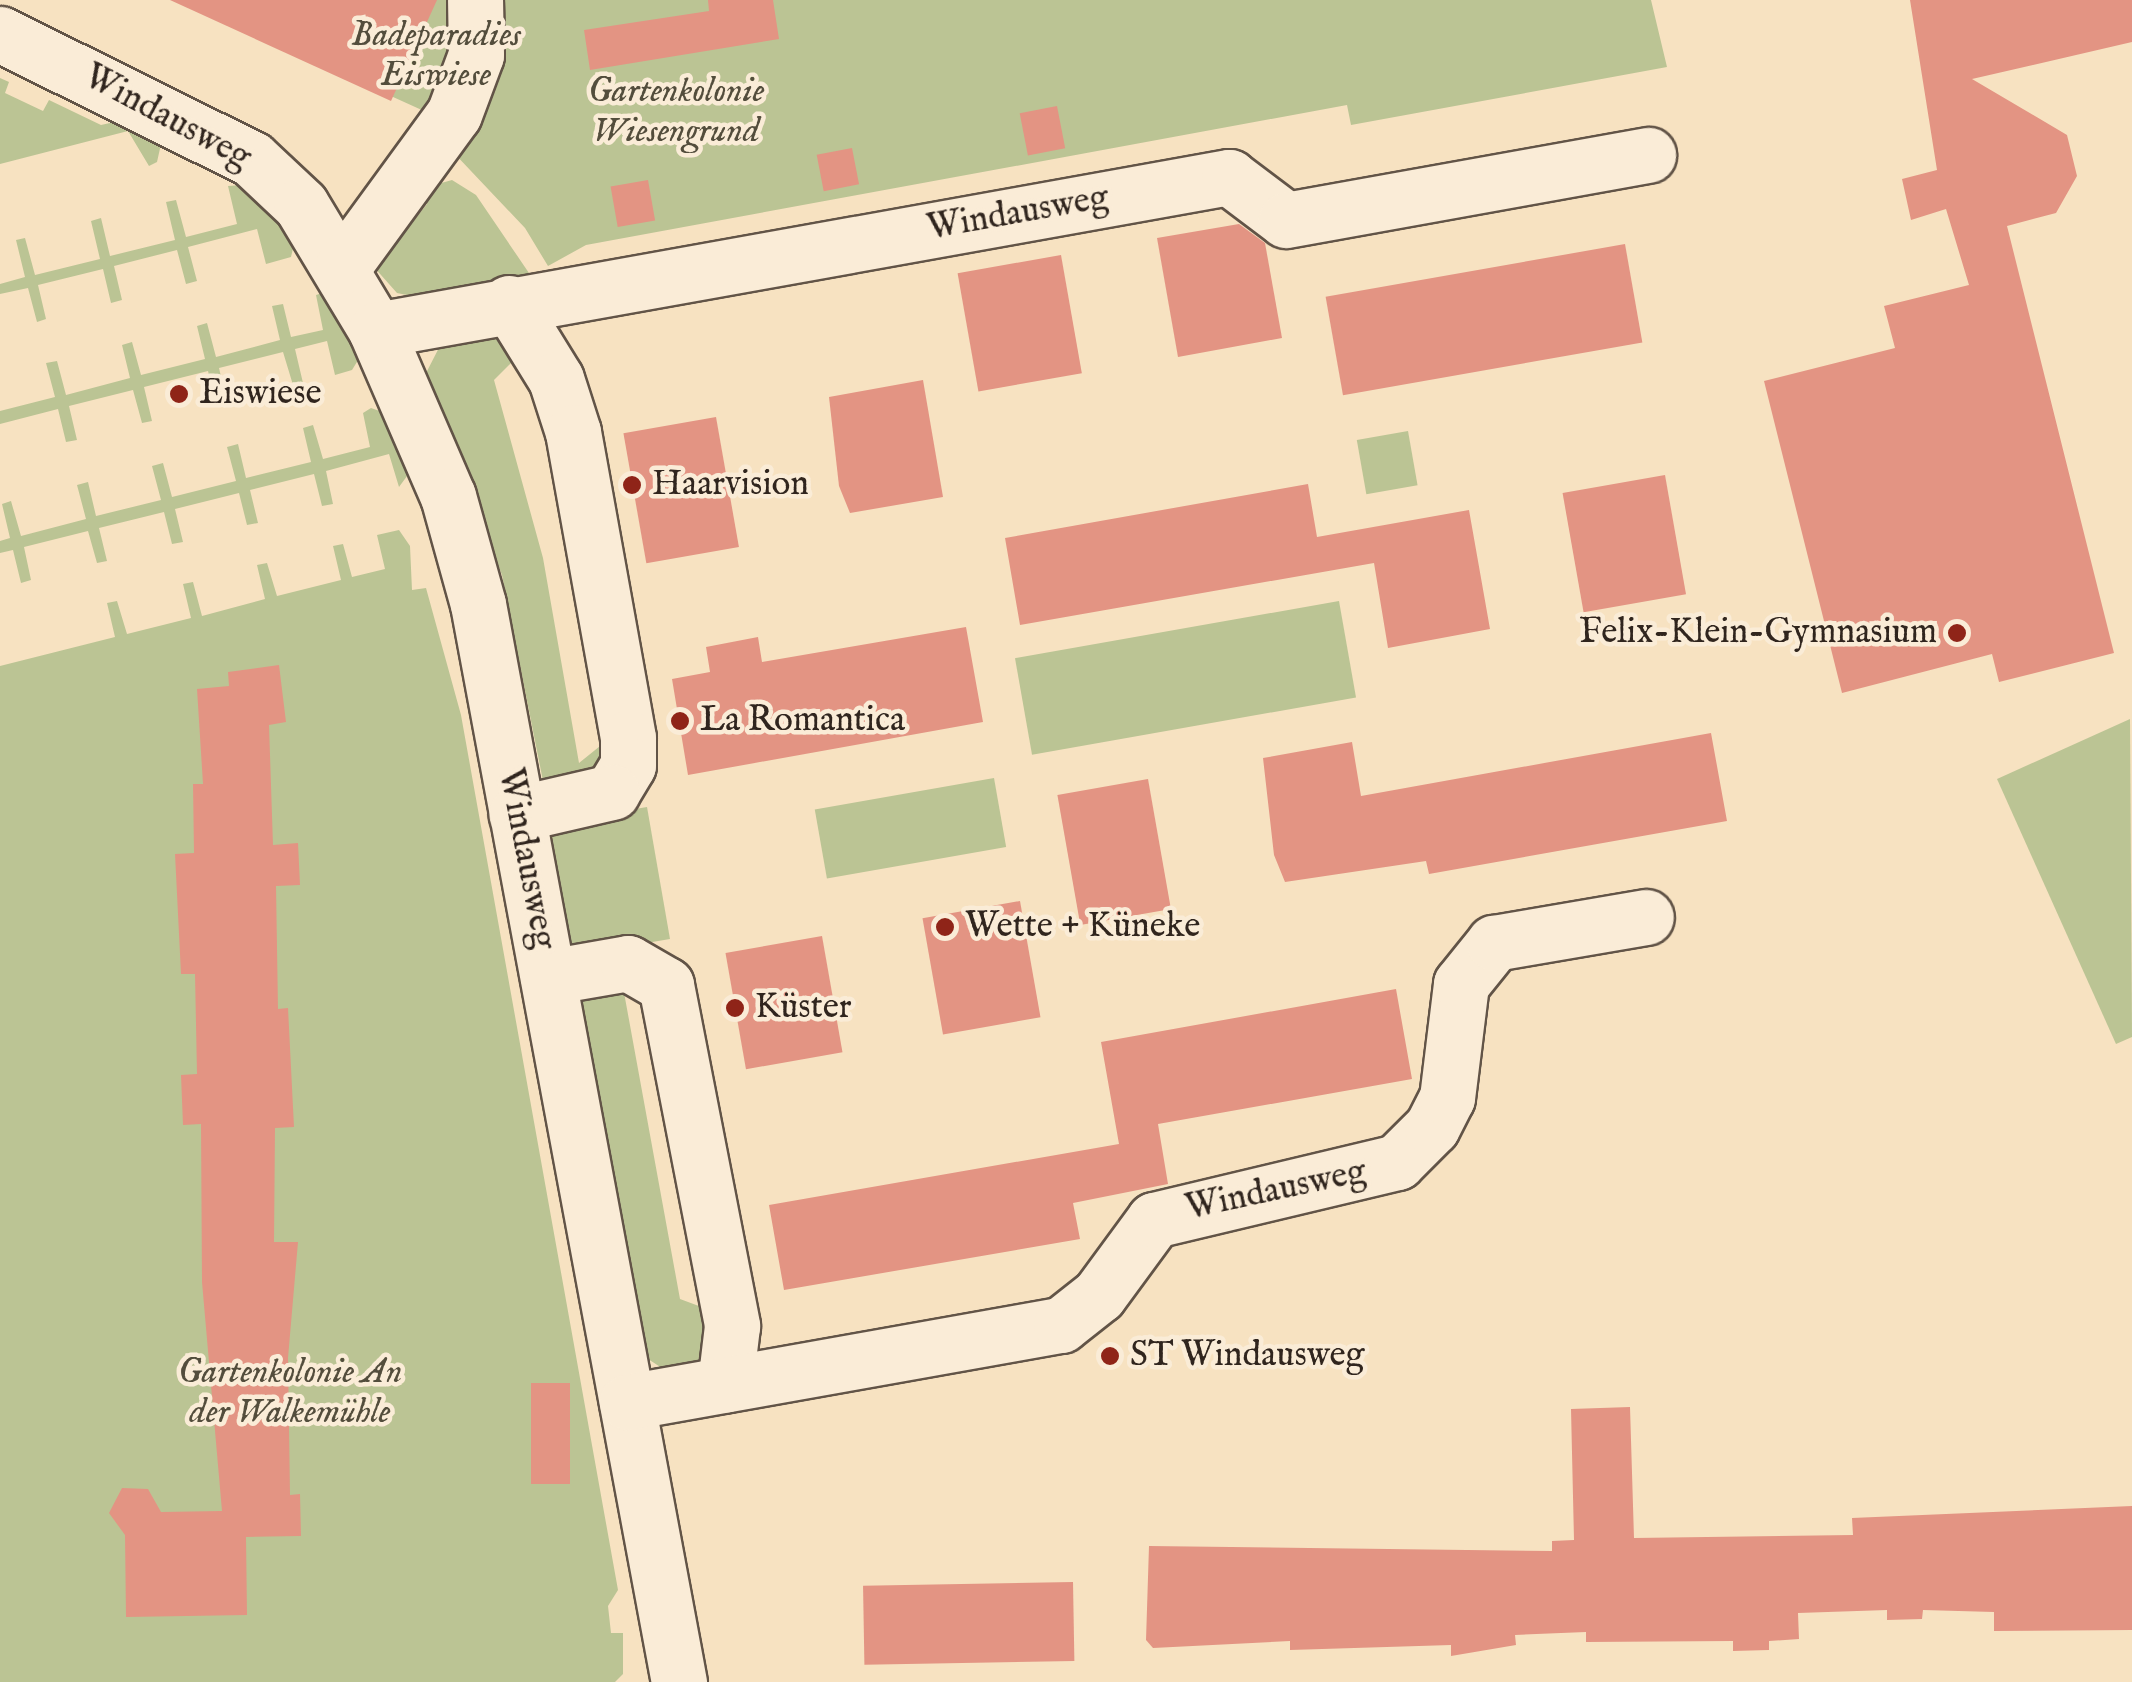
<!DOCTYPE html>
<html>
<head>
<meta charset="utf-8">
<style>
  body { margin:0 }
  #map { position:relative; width:2132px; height:1682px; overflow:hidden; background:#f7e2c1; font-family:"IM FELL English",serif }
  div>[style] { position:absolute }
  .green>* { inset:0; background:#bbc494; transform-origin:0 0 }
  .building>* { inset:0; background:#e39483; transform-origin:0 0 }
  .roads { filter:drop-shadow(2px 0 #625447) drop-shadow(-2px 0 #625447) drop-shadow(0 2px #625447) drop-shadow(0 -2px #625447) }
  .minor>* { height:55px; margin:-27.5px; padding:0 27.5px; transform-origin:27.5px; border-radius:27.5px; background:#faecd7 }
  .dots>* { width:28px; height:28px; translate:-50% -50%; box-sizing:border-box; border:5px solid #faecd7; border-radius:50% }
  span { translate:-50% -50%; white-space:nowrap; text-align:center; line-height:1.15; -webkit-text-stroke:9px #faecd7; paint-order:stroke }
  .park-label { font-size:35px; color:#534d3c; font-style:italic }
  .street-label { font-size:35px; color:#30251e }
  .poi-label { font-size:35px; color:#30251e }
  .left { translate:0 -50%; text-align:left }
  .right { translate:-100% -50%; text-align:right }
</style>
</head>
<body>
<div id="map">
  <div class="green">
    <div style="clip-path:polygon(179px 0,1651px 0,1667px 67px,1351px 125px,1347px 105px,586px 245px,548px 266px,525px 228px,453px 152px,435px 116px)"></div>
    <div style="clip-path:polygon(0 78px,9px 82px,5px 93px,43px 111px,49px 100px,101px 125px,128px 119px,161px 144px,157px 162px,149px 166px,128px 131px,0 164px)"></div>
    <div style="clip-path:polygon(452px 180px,476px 195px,531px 276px,417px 297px,397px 293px,373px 266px,376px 237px,392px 248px,427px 204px,413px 191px)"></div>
    <div style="clip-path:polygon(243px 185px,296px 236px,291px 257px,266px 264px,257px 229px,188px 247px,197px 281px,186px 284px,177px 250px,114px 266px,122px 300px,111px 303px,103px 269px,38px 285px,46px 319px,37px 322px,28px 288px,0 294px,0 284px,25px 277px,16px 240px,25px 238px,35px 275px,100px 259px,91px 221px,101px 218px,110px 256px,175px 240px,166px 202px,176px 200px,186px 237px,237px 224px,228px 186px)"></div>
    <div style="clip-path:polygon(326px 292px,360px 357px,352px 370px,335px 375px,327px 341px,295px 349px,303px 383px,293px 385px,283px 352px,219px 368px,227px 402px,216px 404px,208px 371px,144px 387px,152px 421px,142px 423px,133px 390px,69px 406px,77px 440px,66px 442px,58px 409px,0 424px,0 411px,55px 397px,46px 363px,57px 361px,66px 395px,130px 378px,122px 345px,132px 342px,141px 375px,205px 359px,197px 326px,207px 323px,216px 357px,280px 340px,272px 306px,283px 304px,291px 337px,323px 330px,316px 295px)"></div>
    <div style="clip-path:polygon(500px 334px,520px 354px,494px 380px,543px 558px,579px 763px,610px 738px,600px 775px,544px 786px,502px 575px,424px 377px,444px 338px)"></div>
    <div style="clip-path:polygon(371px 408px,388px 414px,410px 472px,399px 487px,389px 454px,326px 471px,333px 504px,322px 506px,314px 474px,250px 490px,258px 523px,247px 525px,239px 493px,175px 509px,183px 542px,172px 544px,164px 512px,99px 528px,107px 561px,97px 563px,88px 531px,24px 547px,31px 580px,21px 583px,13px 550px,0 553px,0 541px,10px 538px,2px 504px,11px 501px,21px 536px,86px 519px,77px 485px,88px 482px,96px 516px,161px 500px,152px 466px,163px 463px,172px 497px,236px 481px,227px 447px,238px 444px,246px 478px,311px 462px,303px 428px,313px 425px,323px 459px,370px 447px,363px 413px)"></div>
    <div style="left:1408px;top:431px;width:55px;height:52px;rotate:80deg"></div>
    <div style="clip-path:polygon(399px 530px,410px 546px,412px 590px,426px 588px,461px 715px,618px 1590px,608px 1606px,611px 1633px,623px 1633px,623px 1674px,615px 1682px,0 1682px,0 666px,115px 637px,107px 603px,117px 601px,127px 634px,191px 618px,183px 584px,193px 582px,202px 616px,265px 599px,257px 565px,267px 563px,277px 596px,341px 580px,333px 546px,343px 544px,352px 577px,385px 569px,377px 535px)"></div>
    <div style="left:1339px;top:601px;width:98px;height:329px;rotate:80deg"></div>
    <div style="clip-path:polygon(2130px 719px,2132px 1037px,2116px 1044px,1997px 779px)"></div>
    <div style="left:994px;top:778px;width:70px;height:182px;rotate:80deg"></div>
    <div style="clip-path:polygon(647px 807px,670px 939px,587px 953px,572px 946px,551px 833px,564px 821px)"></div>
    <div style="clip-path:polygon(621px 976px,680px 1299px,715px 1312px,705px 1360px,668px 1372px,645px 1357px,578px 1007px,582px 987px)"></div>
  </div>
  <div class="building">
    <div style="clip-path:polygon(170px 0,437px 0,391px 101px)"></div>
    <div style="clip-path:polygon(708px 0,773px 0,779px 39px,590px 70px,584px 30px,709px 11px)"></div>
    <div style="clip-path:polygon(1910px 0,2132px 0,2132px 42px,1972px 79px,2067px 135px,2077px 176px,2056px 213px,2007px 226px,2114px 653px,1999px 682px,1992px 654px,1842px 693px,1764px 381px,1895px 348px,1884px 306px,1969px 285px,1946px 209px,1911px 220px,1902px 179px,1937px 170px)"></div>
    <div style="left:1057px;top:106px;width:43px;height:38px;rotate:79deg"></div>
    <div style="left:852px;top:148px;width:37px;height:36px;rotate:79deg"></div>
    <div style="left:648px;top:180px;width:41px;height:38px;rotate:80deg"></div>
    <div style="clip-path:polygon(1239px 224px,1265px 243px,1282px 338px,1178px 357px,1157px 238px)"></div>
    <div style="left:1625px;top:244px;width:100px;height:304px;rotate:80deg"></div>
    <div style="left:1061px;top:255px;width:120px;height:105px;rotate:80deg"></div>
    <div style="clip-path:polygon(923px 380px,943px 497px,850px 513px,839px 486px,829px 397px)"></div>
    <div style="left:716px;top:417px;width:132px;height:94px;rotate:80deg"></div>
    <div style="left:1665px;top:475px;width:121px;height:104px;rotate:80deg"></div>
    <div style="clip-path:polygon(1308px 484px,1317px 537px,1469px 510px,1490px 629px,1388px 648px,1374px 563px,1020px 625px,1005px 538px)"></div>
    <div style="clip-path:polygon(966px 627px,983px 722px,688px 775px,672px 679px,710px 672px,706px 647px,758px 637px,762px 662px)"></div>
    <div style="clip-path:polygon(279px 665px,286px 722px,269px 725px,273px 845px,298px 843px,300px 885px,276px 886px,278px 1009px,288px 1008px,294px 1127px,275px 1128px,274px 1242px,298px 1242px,288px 1358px,290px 1495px,300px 1494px,301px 1536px,246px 1537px,247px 1615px,126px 1617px,125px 1535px,109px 1513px,122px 1488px,148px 1489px,161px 1512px,222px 1511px,202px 1282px,201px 1124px,183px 1125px,181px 1075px,197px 1074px,195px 974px,181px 974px,175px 854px,194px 853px,193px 784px,203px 784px,197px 689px,229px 686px,228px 672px)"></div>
    <div style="clip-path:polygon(1711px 733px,1727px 821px,1429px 874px,1426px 861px,1285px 882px,1274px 855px,1263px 758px,1352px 742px,1361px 796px)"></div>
    <div style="left:1148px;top:779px;width:132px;height:92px;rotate:80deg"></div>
    <div style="left:1020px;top:901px;width:118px;height:99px;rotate:80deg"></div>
    <div style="left:822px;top:936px;width:118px;height:98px;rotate:80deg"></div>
    <div style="clip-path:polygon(1396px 989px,1412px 1079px,1158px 1124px,1168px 1184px,1073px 1203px,1080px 1239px,784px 1290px,769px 1205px,1119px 1144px,1101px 1042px)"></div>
    <div style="left:531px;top:1383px;width:39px;height:101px"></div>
    <div style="clip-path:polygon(1630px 1407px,1634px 1538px,1853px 1535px,1852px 1518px,2132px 1506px,2132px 1630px,1994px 1631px,1994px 1612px,1923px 1610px,1922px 1619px,1887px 1620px,1887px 1610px,1798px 1613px,1799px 1639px,1769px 1641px,1769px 1650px,1733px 1651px,1733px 1641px,1586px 1642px,1586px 1632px,1515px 1635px,1516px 1645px,1451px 1656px,1451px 1645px,1290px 1650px,1290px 1641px,1153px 1648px,1146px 1640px,1149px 1546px,1552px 1551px,1552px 1541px,1574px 1540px,1571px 1409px)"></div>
    <div style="left:1073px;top:1582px;width:79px;height:210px;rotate:89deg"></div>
  </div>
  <div class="roads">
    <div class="minor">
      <div style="left:0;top:34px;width:281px;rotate:26.4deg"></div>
      <div style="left:252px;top:159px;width:67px;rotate:43.2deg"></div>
      <div style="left:301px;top:205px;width:146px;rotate:59deg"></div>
      <div style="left:376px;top:330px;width:181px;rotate:66.6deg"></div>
      <div style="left:448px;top:496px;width:112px;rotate:74.5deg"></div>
      <div style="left:478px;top:604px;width:1097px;rotate:79.44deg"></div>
      <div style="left:343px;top:266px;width:188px;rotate:-53.9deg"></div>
      <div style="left:454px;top:114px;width:63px;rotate:-69.6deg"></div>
      <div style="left:476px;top:55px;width:55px;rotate:-91deg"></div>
      <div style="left:509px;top:303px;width:89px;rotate:58.3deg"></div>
      <div style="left:556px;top:379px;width:56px;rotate:72.2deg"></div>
      <div style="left:573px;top:432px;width:311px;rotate:79.8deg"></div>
      <div style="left:628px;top:738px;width:27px;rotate:90deg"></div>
      <div style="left:628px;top:765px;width:31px;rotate:121deg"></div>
      <div style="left:612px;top:792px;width:98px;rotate:167deg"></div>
      <div style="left:376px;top:330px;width:867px;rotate:-10.17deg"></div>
      <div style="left:1229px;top:177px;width:71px;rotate:37deg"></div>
      <div style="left:1286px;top:220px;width:368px;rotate:-10.2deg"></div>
      <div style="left:548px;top:977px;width:81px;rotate:-9.9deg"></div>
      <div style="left:628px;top:963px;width:44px;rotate:30.1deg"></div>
      <div style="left:666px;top:985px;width:347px;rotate:79deg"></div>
      <div style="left:732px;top:1326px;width:59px;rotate:96.8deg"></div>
      <div style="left:627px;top:1402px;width:441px;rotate:-10.1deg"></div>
      <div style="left:1061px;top:1325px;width:48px;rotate:-38.3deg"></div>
      <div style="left:1099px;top:1295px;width:93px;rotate:-53.7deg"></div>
      <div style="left:1154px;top:1220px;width:250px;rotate:-13.4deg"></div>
      <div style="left:1397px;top:1162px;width:49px;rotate:-45deg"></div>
      <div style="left:1432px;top:1127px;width:33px;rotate:-63deg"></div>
      <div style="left:1447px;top:1098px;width:115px;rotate:-83deg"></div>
      <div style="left:1461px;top:984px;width:53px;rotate:-51.2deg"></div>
      <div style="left:1494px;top:943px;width:154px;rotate:-9.7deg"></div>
    </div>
  </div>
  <div class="dots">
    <div style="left:179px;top:394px;background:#8f2418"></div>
    <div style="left:632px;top:485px;background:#8f2418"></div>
    <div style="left:1957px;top:633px;background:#8f2418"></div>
    <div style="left:680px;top:721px;background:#8f2418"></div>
    <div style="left:945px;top:927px;background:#8f2418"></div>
    <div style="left:735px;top:1008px;background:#8f2418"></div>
    <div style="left:1110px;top:1356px;background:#8f2418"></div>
  </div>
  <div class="park-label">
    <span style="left:436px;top:56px">Badeparadies<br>Eiswiese</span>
    <span style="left:676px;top:112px">Gartenkolonie<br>Wiesengrund</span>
    <span style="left:290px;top:1393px">Gartenkolonie An<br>der Walkemühle</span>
  </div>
  <div class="street-label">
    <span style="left:167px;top:118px;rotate:28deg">Windausweg</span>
    <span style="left:1018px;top:214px;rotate:-10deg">Windausweg</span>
    <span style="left:526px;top:859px;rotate:79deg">Windausweg</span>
    <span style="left:1276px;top:1191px;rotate:-12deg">Windausweg</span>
  </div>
  <div class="poi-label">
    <span class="left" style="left:199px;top:394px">Eiswiese</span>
    <span class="left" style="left:652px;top:485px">Haarvision</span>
    <span class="right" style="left:1937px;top:633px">Felix-Klein-Gymnasium</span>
    <span class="left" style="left:700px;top:721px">La Romantica</span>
    <span class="left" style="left:965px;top:927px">Wette + Küneke</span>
    <span class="left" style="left:755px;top:1008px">Küster</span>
    <span class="left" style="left:1130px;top:1356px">ST Windausweg</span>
  </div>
</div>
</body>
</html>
